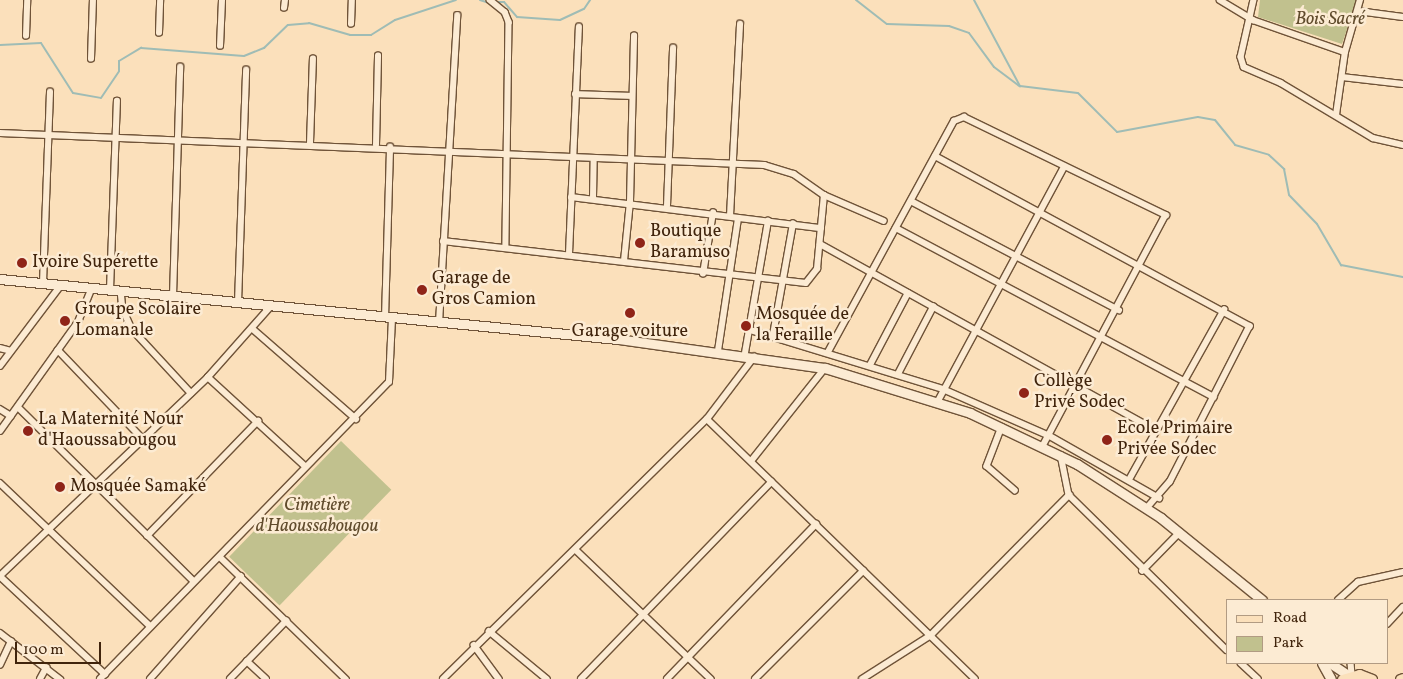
<!DOCTYPE html>
<html>
<head>
<meta charset="utf-8">
<style>
  body { margin:0 }
  #map { position:relative; width:1403px; height:679px; overflow:hidden; background:#fbe0bb; font-family:Vollkorn,serif }
  div>[style] { position:absolute }
  .green>* { inset:0; background:#c1c18e; transform-origin:0 0 }
  .stream>* { height:2px; margin:-1px; padding:0 1px; transform-origin:1px; border-radius:1px; background:#9fbcb5 }
  .roads { filter:drop-shadow(1px 0 #6f5338) drop-shadow(-1px 0 #6f5338) drop-shadow(0 1px #6f5338) drop-shadow(0 -1px #6f5338) }
  .street>* { height:5.5px; margin:-2.75px; padding:0 2.75px; transform-origin:2.75px; border-radius:2.75px; background:#fcebd3 }
  .secondary>* { height:9px; margin:-4.5px; padding:0 4.5px; transform-origin:4.5px; border-radius:4.5px; background:#fcebd3 }
  .primary>* { height:9px; margin:-4.5px; padding:0 4.5px; transform-origin:4.5px; border-radius:4.5px; background:#fbe0bb }
  .dots>* { width:14px; height:14px; translate:-50% -50%; box-sizing:border-box; border:2px solid #fcebd3; border-radius:50% }
  span { translate:-50% -50%; white-space:nowrap; text-align:center; line-height:1.15; -webkit-text-stroke:5px #fcebd3; paint-order:stroke }
  .park-label { font-size:18px; color:#604b2c; font-style:italic }
  .poi-label { font-size:18px; color:#40240c }
  .left { translate:0 -50%; text-align:left }
  .legend { position:absolute; left:1226px; top:599px; width:162px; height:65px; box-sizing:border-box; background:#fcebd3; border:1px solid #b19b83; margin:0; padding:6px 9px; list-style:none; font-size:15px; color:#40240c }
  .legend li { display:flex; align-items:center; gap:10px; height:25px }
  .legend b { width:25px; border:1px solid #b19b83 }
  .scale { position:absolute; left:15px; top:642px; width:86px; height:22px; box-sizing:border-box; border:2px solid #40240c; border-top:0; padding-left:6px; font-size:15px; line-height:18px; white-space:nowrap; color:#40240c; -webkit-text-stroke:4px #fcebd3; paint-order:stroke }
</style>
</head>
<body>
<div id="map">
  <div class="green">
    <div style="clip-path:polygon(1260px 0,1357px 0,1342px 44px,1258px 17px)"></div>
    <div style="left:341px;top:441px;width:70px;height:161px;rotate:44deg"></div>
  </div>
  <div class="stream">
    <div style="left:480px;top:0;width:13px;rotate:18deg"></div>
    <div style="left:856px;top:0;width:39px;rotate:38deg"></div>
    <div style="left:887px;top:24px;width:62px;rotate:1.8deg"></div>
    <div style="left:949px;top:26px;width:21px;rotate:19deg"></div>
    <div style="left:969px;top:33px;width:42px;rotate:53.7deg"></div>
    <div style="left:994px;top:67px;width:31px;rotate:37deg"></div>
    <div style="left:974px;top:0;width:98px;rotate:61.9deg"></div>
    <div style="left:1020px;top:86px;width:58px;rotate:6.9deg"></div>
    <div style="left:1078px;top:93px;width:55px;rotate:45deg"></div>
    <div style="left:1117px;top:132px;width:82px;rotate:-10.5deg"></div>
    <div style="left:1198px;top:117px;width:17px;rotate:10deg"></div>
    <div style="left:1215px;top:120px;width:32px;rotate:51deg"></div>
    <div style="left:1235px;top:145px;width:35px;rotate:16deg"></div>
    <div style="left:1269px;top:155px;width:21px;rotate:43deg"></div>
    <div style="left:1284px;top:169px;width:26px;rotate:79deg"></div>
    <div style="left:1289px;top:195px;width:40px;rotate:46deg"></div>
    <div style="left:1317px;top:224px;width:48px;rotate:59.7deg"></div>
    <div style="left:1341px;top:265px;width:63px;rotate:11deg"></div>
    <div style="left:497px;top:2px;width:7px"></div>
    <div style="left:504px;top:2px;width:20px;rotate:49deg"></div>
    <div style="left:517px;top:17px;width:43px;rotate:4deg"></div>
    <div style="left:560px;top:20px;width:26px;rotate:-25deg"></div>
    <div style="left:584px;top:9px;width:11px;rotate:-56deg"></div>
    <div style="left:0;top:45px;width:41px;rotate:-2.8deg"></div>
    <div style="left:41px;top:43px;width:59px;rotate:57.4deg"></div>
    <div style="left:73px;top:93px;width:28px;rotate:10deg"></div>
    <div style="left:101px;top:98px;width:32px;rotate:-56deg"></div>
    <div style="left:119px;top:71px;width:10px;rotate:-90deg"></div>
    <div style="left:119px;top:61px;width:26px;rotate:-31deg"></div>
    <div style="left:141px;top:48px;width:103px;rotate:4.4deg"></div>
    <div style="left:244px;top:56px;width:22px;rotate:-22deg"></div>
    <div style="left:264px;top:48px;width:33px;rotate:-44deg"></div>
    <div style="left:288px;top:25px;width:21px;rotate:-5deg"></div>
    <div style="left:309px;top:23px;width:43px;rotate:16.3deg"></div>
    <div style="left:350px;top:35px;width:21px"></div>
    <div style="left:371px;top:35px;width:28px;rotate:-32deg"></div>
    <div style="left:395px;top:20px;width:64px;rotate:-18.2deg"></div>
  </div>
  <div class="roads">
    <div class="street">
      <div style="left:490px;top:0;width:19px;rotate:39deg"></div>
      <div style="left:505px;top:12px;width:11px;rotate:68deg"></div>
      <div style="left:509px;top:22px;width:225px;rotate:90.8deg"></div>
      <div style="left:1220px;top:0;width:39px;rotate:31deg"></div>
      <div style="left:1253px;top:20px;width:97px;rotate:19.2deg"></div>
      <div style="left:1254px;top:0;width:58px;rotate:102.8deg"></div>
      <div style="left:1241px;top:57px;width:10px;rotate:73deg"></div>
      <div style="left:1244px;top:67px;width:40px;rotate:23.4deg"></div>
      <div style="left:1281px;top:83px;width:107px;rotate:30.9deg"></div>
      <div style="left:1373px;top:138px;width:31px;rotate:13deg"></div>
      <div style="left:284px;top:8px;width:8px;rotate:-83deg"></div>
      <div style="left:1358px;top:11px;width:45px;rotate:7.6deg"></div>
      <div style="left:351px;top:24px;width:24px;rotate:-88deg"></div>
      <div style="left:159px;top:33px;width:33px;rotate:-88deg"></div>
      <div style="left:26px;top:36px;width:36px;rotate:-88deg"></div>
      <div style="left:220px;top:46px;width:46px;rotate:-87.5deg"></div>
      <div style="left:91px;top:59px;width:59px;rotate:-88.1deg"></div>
      <div style="left:1342px;top:77px;width:61px;rotate:6.5deg"></div>
      <div style="left:575px;top:94px;width:56px;rotate:2deg"></div>
      <div style="left:1336px;top:115px;width:64px;rotate:-81.9deg"></div>
      <div style="left:1345px;top:52px;width:54px;rotate:-73.9deg"></div>
      <div style="left:0;top:133px;width:765px;rotate:2.4deg"></div>
      <div style="left:764px;top:165px;width:31px;rotate:17deg"></div>
      <div style="left:794px;top:174px;width:37px;rotate:35deg"></div>
      <div style="left:824px;top:195px;width:65px;rotate:23.4deg"></div>
      <div style="left:310px;top:143px;width:84px;rotate:-88deg"></div>
      <div style="left:376px;top:145px;width:89px;rotate:-88.7deg"></div>
      <div style="left:935px;top:156px;width:358px;rotate:28.4deg"></div>
      <div style="left:1250px;top:326px;width:175px;rotate:117.1deg"></div>
      <div style="left:1170px;top:482px;width:35px;rotate:131deg"></div>
      <div style="left:571px;top:197px;width:252px;rotate:7.1deg"></div>
      <div style="left:593px;top:198px;width:39px;rotate:-89deg"></div>
      <div style="left:911px;top:201px;width:235px;rotate:27.7deg"></div>
      <div style="left:667px;top:206px;width:158px;rotate:-87.8deg"></div>
      <div style="left:730px;top:216px;width:192px;rotate:-87deg"></div>
      <div style="left:896px;top:228px;width:360px;rotate:28deg"></div>
      <div style="left:443px;top:241px;width:365px;rotate:6.6deg"></div>
      <div style="left:806px;top:283px;width:18px;rotate:-52deg"></div>
      <div style="left:817px;top:269px;width:74px;rotate:-84.6deg"></div>
      <div style="left:820px;top:244px;width:384px;rotate:29deg"></div>
      <div style="left:569px;top:254px;width:227px;rotate:-87.5deg"></div>
      <div style="left:624px;top:261px;width:59px;rotate:-84.2deg"></div>
      <div style="left:630px;top:202px;width:166px;rotate:-88.6deg"></div>
      <div style="left:703px;top:274px;width:62px;rotate:-80.7deg"></div>
      <div style="left:43px;top:283px;width:191px;rotate:-87.9deg"></div>
      <div style="left:110px;top:290px;width:189px;rotate:-87.9deg"></div>
      <div style="left:121px;top:291px;width:18px;rotate:84deg"></div>
      <div style="left:123px;top:309px;width:22px;rotate:66deg"></div>
      <div style="left:132px;top:329px;width:87px;rotate:47.3deg"></div>
      <div style="left:173px;top:296px;width:229px;rotate:-88.2deg"></div>
      <div style="left:238px;top:303px;width:233px;rotate:-88deg"></div>
      <div style="left:385px;top:318px;width:171px;rotate:-88.3deg"></div>
      <div style="left:439px;top:323px;width:308px;rotate:-86.6deg"></div>
      <div style="left:253px;top:329px;width:137px;rotate:41.1deg"></div>
      <div style="left:750px;top:330px;width:202px;rotate:17deg"></div>
      <div style="left:943px;top:389px;width:115px;rotate:23.7deg"></div>
      <div style="left:1048px;top:435px;width:128px;rotate:29.6deg"></div>
      <div style="left:773px;top:335px;width:113px;rotate:-79.8deg"></div>
      <div style="left:0;top:348px;width:11px;rotate:15deg"></div>
      <div style="left:58px;top:350px;width:123px;rotate:46.3deg"></div>
      <div style="left:718px;top:351px;width:134px;rotate:-81.4deg"></div>
      <div style="left:828px;top:352px;width:263px;rotate:-61.4deg"></div>
      <div style="left:954px;top:121px;width:11px;rotate:-22deg"></div>
      <div style="left:964px;top:117px;width:225px;rotate:25.9deg"></div>
      <div style="left:1166px;top:215px;width:262px;rotate:118deg"></div>
      <div style="left:745px;top:353px;width:134px;rotate:-80.1deg"></div>
      <div style="left:870px;top:365px;width:81px;rotate:-62.2deg"></div>
      <div style="left:0;top:366px;width:101px;rotate:-53deg"></div>
      <div style="left:898px;top:374px;width:76px;rotate:-62.4deg"></div>
      <div style="left:208px;top:377px;width:132px;rotate:42.5deg"></div>
      <div style="left:938px;top:401px;width:266px;rotate:-61.7deg"></div>
      <div style="left:18px;top:407px;width:247px;rotate:44.7deg"></div>
      <div style="left:0;top:409px;width:13px;rotate:32deg"></div>
      <div style="left:707px;top:419px;width:373px;rotate:44.1deg"></div>
      <div style="left:1002px;top:427px;width:42px;rotate:111deg"></div>
      <div style="left:987px;top:466px;width:37px;rotate:41deg"></div>
      <div style="left:0;top:431px;width:134px;rotate:-54.4deg"></div>
      <div style="left:78px;top:322px;width:37px;rotate:-68deg"></div>
      <div style="left:1061px;top:455px;width:41px;rotate:78.7deg"></div>
      <div style="left:1069px;top:495px;width:221px;rotate:44.5deg"></div>
      <div style="left:752px;top:460px;width:117px;rotate:-51.6deg"></div>
      <div style="left:1130px;top:478px;width:193px;rotate:-60.8deg"></div>
      <div style="left:0;top:483px;width:207px;rotate:43.6deg"></div>
      <div style="left:147px;top:536px;width:160px;rotate:-46deg"></div>
      <div style="left:577px;top:551px;width:185px;rotate:43.7deg"></div>
      <div style="left:221px;top:558px;width:174px;rotate:44.1deg"></div>
      <div style="left:1142px;top:571px;width:54px;rotate:-45.7deg"></div>
      <div style="left:0;top:576px;width:288px;rotate:-43.7deg"></div>
      <div style="left:208px;top:377px;width:95px;rotate:-48.4deg"></div>
      <div style="left:0;top:576px;width:144px;rotate:43deg"></div>
      <div style="left:1338px;top:600px;width:27px;rotate:-42deg"></div>
      <div style="left:1358px;top:582px;width:46px;rotate:-12.5deg"></div>
      <div style="left:1387px;top:624px;width:23px;rotate:-47deg"></div>
      <div style="left:489px;top:631px;width:75px;rotate:39.6deg"></div>
      <div style="left:0;top:633px;width:76px;rotate:37.5deg"></div>
      <div style="left:474px;top:645px;width:42px;rotate:53.7deg"></div>
      <div style="left:247px;top:661px;width:26px;rotate:43deg"></div>
      <div style="left:1241px;top:663px;width:23px;rotate:43deg"></div>
      <div style="left:1351px;top:663px;width:11px;rotate:85deg"></div>
      <div style="left:0;top:665px;width:26px;rotate:-65deg"></div>
      <div style="left:40px;top:679px;width:13px;rotate:-61deg"></div>
      <div style="left:100px;top:679px;width:414px;rotate:-45.8deg"></div>
      <div style="left:389px;top:382px;width:63px;rotate:-87.3deg"></div>
      <div style="left:150px;top:679px;width:137px;rotate:-48.5deg"></div>
      <div style="left:230px;top:679px;width:81px;rotate:-46deg"></div>
      <div style="left:443px;top:679px;width:371px;rotate:-44.6deg"></div>
      <div style="left:707px;top:419px;width:78px;rotate:-52.8deg"></div>
      <div style="left:581px;top:679px;width:274px;rotate:-46deg"></div>
      <div style="left:667px;top:679px;width:215px;rotate:-46.1deg"></div>
      <div style="left:755px;top:679px;width:153px;rotate:-45deg"></div>
      <div style="left:862px;top:679px;width:82px;rotate:-32.5deg"></div>
      <div style="left:931px;top:635px;width:197px;rotate:-45.4deg"></div>
    </div>
    <div class="secondary">
      <div style="left:0;top:279px;width:621px;rotate:5.55deg"></div>
      <div style="left:618px;top:339px;width:209px;rotate:8deg"></div>
      <div style="left:825px;top:368px;width:152px;rotate:17.2deg"></div>
      <div style="left:970px;top:413px;width:119px;rotate:25.5deg"></div>
      <div style="left:1077px;top:464px;width:100px;rotate:32.7deg"></div>
      <div style="left:1161px;top:518px;width:130px;rotate:39.1deg"></div>
      <div style="left:1322px;top:663px;width:18px;rotate:61deg"></div>
      <div style="left:1330px;top:663px;width:22px;rotate:34deg"></div>
    </div>
    <div class="primary">
      <div style="left:1342px;top:679px;width:18px;rotate:-16deg"></div>
      <div style="left:1359px;top:674px;width:14px;rotate:21deg"></div>
      <div style="left:1400px;top:679px;width:3px;rotate:-18deg"></div>
    </div>
  </div>
  <div class="dots">
    <div style="left:640px;top:243px;background:#8f2418"></div>
    <div style="left:22px;top:263px;background:#8f2418"></div>
    <div style="left:422px;top:290px;background:#8f2418"></div>
    <div style="left:630px;top:313px;background:#8f2418"></div>
    <div style="left:65px;top:321px;background:#8f2418"></div>
    <div style="left:746px;top:326px;background:#8f2418"></div>
    <div style="left:1024px;top:393px;background:#8f2418"></div>
    <div style="left:28px;top:431px;background:#8f2418"></div>
    <div style="left:1107px;top:440px;background:#8f2418"></div>
    <div style="left:60px;top:487px;background:#8f2418"></div>
  </div>
  <div class="park-label">
    <span style="left:1330px;top:20px">Bois Sacré</span>
    <span style="left:317px;top:517px">Cimetière<br>d'Haoussabougou</span>
  </div>
  <div class="poi-label">
    <span class="left" style="left:650px;top:243px">Boutique<br>Baramuso</span>
    <span class="left" style="left:32px;top:263px">Ivoire Supérette</span>
    <span class="left" style="left:432px;top:290px">Garage de<br>Gros Camion</span>
    <span class="left" style="left:75px;top:321px">Groupe Scolaire<br>Lomanale</span>
    <span class="left" style="left:756px;top:326px">Mosquée de<br>la Feraille</span>
    <span style="left:630px;top:332px">Garage voiture</span>
    <span class="left" style="left:1034px;top:393px">Collège<br>Privé Sodec</span>
    <span class="left" style="left:38px;top:431px">La Maternité Nour<br>d'Haoussabougou</span>
    <span class="left" style="left:1117px;top:440px">Ecole Primaire<br>Privée Sodec</span>
    <span class="left" style="left:70px;top:487px">Mosquée Samaké</span>
  </div>
  <ul class="legend">
  <li><b style="height:6px;background:#fbe0bb"></b>Road</li>
  <li><b style="height:14px;background:#c1c18e"></b>Park</li>
  </ul>
  <div class="scale">100 m</div>
</div>
</body>
</html>
